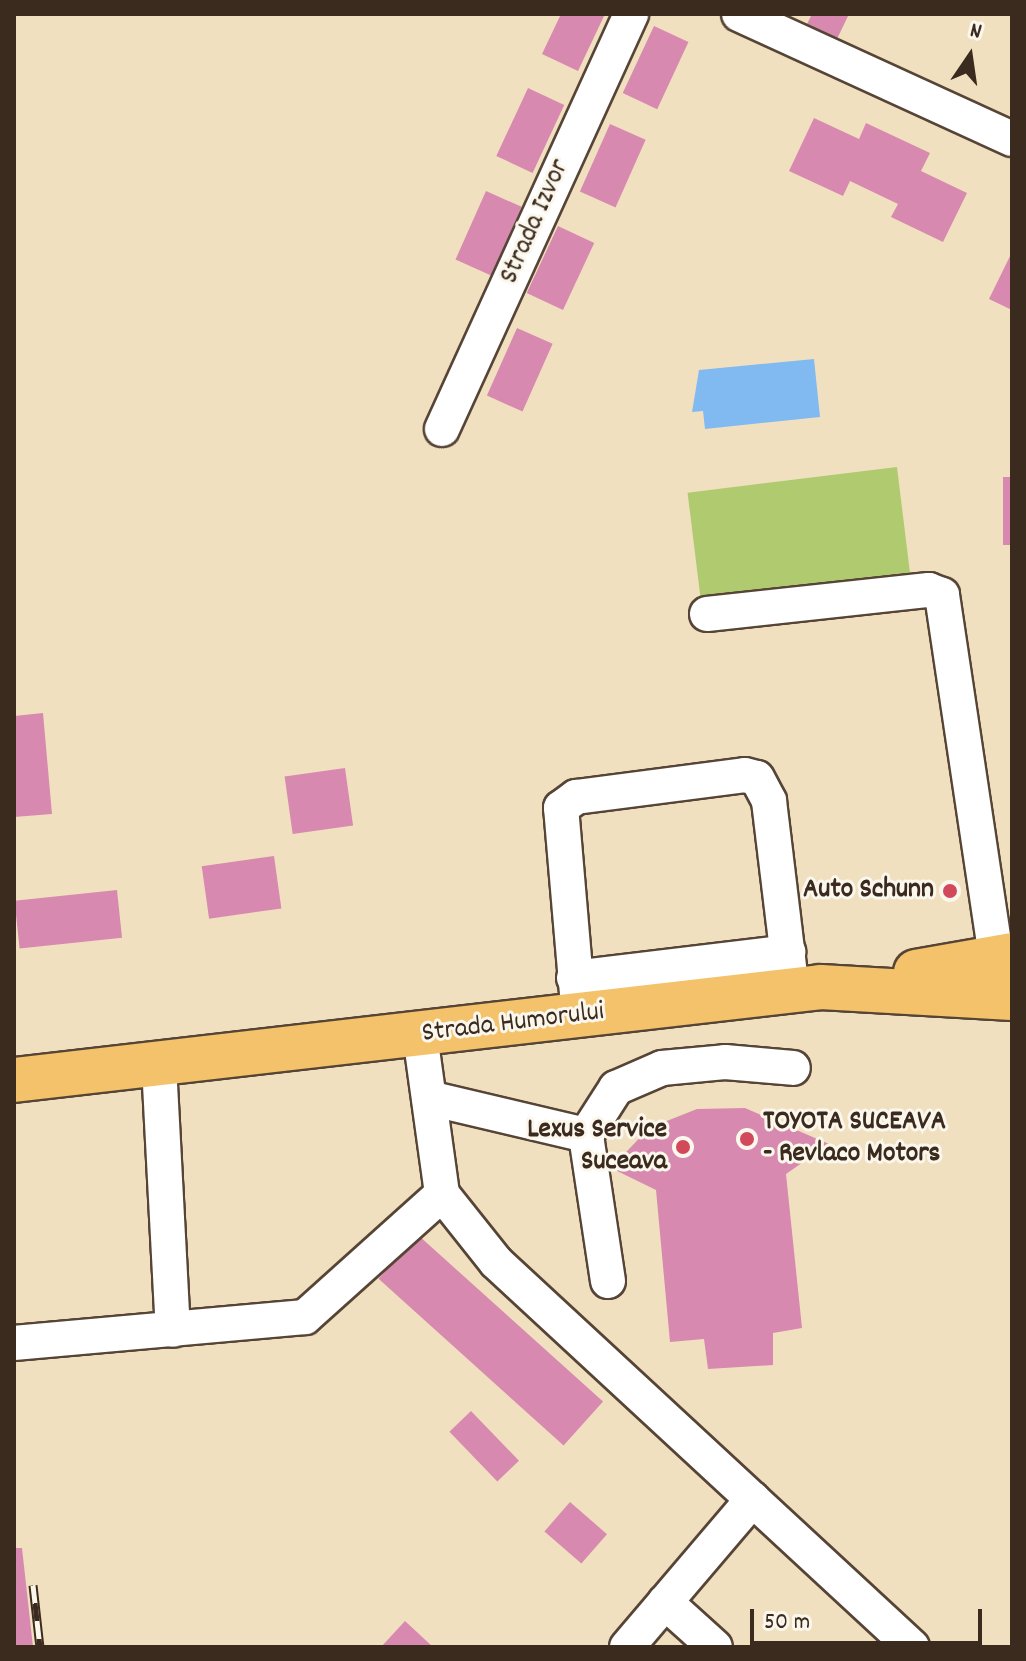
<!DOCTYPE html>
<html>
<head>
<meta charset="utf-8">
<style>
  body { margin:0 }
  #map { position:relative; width:1026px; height:1661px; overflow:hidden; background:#f1e0c0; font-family:Dekko,sans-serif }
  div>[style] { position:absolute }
  .green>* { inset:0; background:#b0ca70; transform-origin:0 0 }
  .water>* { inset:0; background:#81b9f1 }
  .building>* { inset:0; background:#d789af; transform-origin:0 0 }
  .roads { filter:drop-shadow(2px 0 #564536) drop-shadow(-2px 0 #564536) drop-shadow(0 2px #564536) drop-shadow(0 -2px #564536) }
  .minor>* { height:34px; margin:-17px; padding:0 17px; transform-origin:17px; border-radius:17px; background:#fff }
  .major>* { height:44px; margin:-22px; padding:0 22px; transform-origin:22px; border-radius:22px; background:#f3c26a }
  .rail>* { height:9px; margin-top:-4.5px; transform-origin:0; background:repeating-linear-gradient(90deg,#fbf7ec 0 18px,#3b2a1e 0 36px); box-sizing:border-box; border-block:2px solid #3b2a1e }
  .dots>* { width:22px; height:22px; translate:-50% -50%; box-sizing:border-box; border:4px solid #fbf7ec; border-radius:50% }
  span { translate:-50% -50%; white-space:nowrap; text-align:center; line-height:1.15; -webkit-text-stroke:6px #fbf7ec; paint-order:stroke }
  .street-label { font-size:28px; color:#3b2a1e }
  .poi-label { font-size:28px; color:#3b2a1e; font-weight:700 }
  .right { translate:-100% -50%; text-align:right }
  .left { translate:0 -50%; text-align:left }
  .frame { position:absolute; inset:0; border:16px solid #3b2a1e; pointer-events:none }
  .north { position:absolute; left:930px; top:16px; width:80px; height:80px; -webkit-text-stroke:6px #fbf7ec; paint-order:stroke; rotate:13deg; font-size:22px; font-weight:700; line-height:32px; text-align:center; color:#3b2a1e }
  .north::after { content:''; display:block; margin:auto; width:28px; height:36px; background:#3b2a1e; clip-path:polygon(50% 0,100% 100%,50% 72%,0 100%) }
  .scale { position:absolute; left:750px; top:1609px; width:232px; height:36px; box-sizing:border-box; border:4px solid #3b2a1e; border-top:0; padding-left:10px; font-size:24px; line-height:28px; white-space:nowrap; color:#3b2a1e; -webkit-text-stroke:6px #fbf7ec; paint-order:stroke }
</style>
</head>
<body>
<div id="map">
  <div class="green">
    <div style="left:897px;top:467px;width:116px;height:211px;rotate:83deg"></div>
  </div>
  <div class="water">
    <div style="clip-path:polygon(814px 359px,820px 417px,705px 429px,703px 411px,692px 412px,699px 370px)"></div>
  </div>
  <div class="building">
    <div style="clip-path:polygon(561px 14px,605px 14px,578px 71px,542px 54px)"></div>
    <div style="clip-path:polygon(812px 14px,849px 14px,837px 39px,807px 24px)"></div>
    <div style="left:654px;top:26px;width:38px;height:74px;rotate:25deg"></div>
    <div style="left:528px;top:88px;width:40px;height:75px;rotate:25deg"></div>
    <div style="clip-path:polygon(814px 118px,859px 139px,866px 123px,930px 153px,921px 171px,967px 193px,943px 242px,891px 217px,898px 204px,850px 181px,843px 196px,789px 171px)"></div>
    <div style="left:610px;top:124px;width:39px;height:74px;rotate:24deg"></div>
    <div style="left:486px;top:191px;width:39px;height:75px;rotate:24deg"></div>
    <div style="left:558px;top:226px;width:40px;height:74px;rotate:25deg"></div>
    <div style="clip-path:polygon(1012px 252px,1012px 310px,989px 299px)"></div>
    <div style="left:517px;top:328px;width:39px;height:74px;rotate:24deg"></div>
    <div style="left:1003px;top:477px;width:9px;height:68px"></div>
    <div style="clip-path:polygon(43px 713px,52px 814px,14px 817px,14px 716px)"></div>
    <div style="left:345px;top:768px;width:58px;height:61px;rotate:82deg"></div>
    <div style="left:274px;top:856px;width:53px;height:73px;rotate:82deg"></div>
    <div style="left:117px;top:890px;width:48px;height:103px;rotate:84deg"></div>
    <div style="clip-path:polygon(745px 1108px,829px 1144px,786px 1174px,802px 1328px,773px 1333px,773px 1365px,708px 1369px,704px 1339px,670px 1342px,656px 1190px,611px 1168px,649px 1128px,697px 1109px)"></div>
    <div style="left:418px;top:1235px;width:249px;height:59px;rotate:42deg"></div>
    <div style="left:471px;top:1411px;width:69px;height:30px;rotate:46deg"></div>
    <div style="left:570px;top:1502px;width:49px;height:39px;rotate:41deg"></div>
    <div style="clip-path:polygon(14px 1548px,22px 1548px,33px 1647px,14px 1647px)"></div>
    <div style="clip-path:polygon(405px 1621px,433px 1647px,381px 1647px)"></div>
  </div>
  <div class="roads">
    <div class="minor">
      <div style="left:739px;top:14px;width:300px;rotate:24.6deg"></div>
      <div style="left:442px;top:429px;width:456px;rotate:-65.5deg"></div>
      <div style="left:707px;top:614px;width:223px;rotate:-6.2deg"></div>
      <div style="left:929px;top:590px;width:14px;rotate:21deg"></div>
      <div style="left:942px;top:595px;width:367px;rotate:81.5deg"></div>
      <div style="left:574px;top:978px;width:216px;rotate:-6.9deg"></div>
      <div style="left:579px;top:1017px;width:210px;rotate:-94.9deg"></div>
      <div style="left:561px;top:808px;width:19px;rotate:-36deg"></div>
      <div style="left:576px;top:797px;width:170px;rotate:-7.4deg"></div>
      <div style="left:745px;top:775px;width:12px;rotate:14deg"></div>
      <div style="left:757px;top:778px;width:26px;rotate:62deg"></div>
      <div style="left:769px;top:801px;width:190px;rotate:83.1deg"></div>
      <div style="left:420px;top:1035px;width:161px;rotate:82.1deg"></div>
      <div style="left:442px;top:1194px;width:87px;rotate:51.5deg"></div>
      <div style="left:496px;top:1262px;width:567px;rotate:42.78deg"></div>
      <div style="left:159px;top:1065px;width:265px;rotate:87deg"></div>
      <div style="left:429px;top:1098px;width:161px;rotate:13.3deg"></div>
      <div style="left:608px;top:1281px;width:148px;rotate:-98.6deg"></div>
      <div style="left:586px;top:1135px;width:56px;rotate:-57.4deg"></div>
      <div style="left:616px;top:1088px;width:50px;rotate:-23.5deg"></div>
      <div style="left:662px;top:1068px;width:63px;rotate:-5.4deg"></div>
      <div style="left:725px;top:1062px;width:68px;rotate:5deg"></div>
      <div style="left:14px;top:1343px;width:292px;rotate:-5.1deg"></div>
      <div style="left:305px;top:1317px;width:184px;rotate:-41.9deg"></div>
      <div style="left:665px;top:1602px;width:67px;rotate:42deg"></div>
      <div style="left:627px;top:1647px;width:194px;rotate:-49.6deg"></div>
    </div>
    <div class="major">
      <div style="left:916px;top:972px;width:97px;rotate:-10deg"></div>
      <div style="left:14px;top:1080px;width:812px;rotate:-6.57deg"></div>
      <div style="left:821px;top:987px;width:191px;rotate:3.3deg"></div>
    </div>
  </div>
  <div class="rail">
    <div style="left:33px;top:1585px;width:62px;rotate:83.6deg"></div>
  </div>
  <div class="dots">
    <div style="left:950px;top:891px;background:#d1495b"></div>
    <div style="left:747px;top:1139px;background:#d1495b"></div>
    <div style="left:683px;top:1147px;background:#d1495b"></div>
  </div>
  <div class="street-label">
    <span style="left:536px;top:222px;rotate:-66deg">Strada Izvor</span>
    <span style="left:513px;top:1024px;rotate:-7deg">Strada Humorului</span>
  </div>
  <div class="poi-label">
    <span class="right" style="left:934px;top:891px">Auto Schunn</span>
    <span class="left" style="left:763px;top:1139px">TOYOTA SUCEAVA<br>- Revlaco Motors</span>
    <span class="right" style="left:667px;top:1147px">Lexus Service<br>Suceava</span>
  </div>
  <div class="frame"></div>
  <div class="north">N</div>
  <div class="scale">50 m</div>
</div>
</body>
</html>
